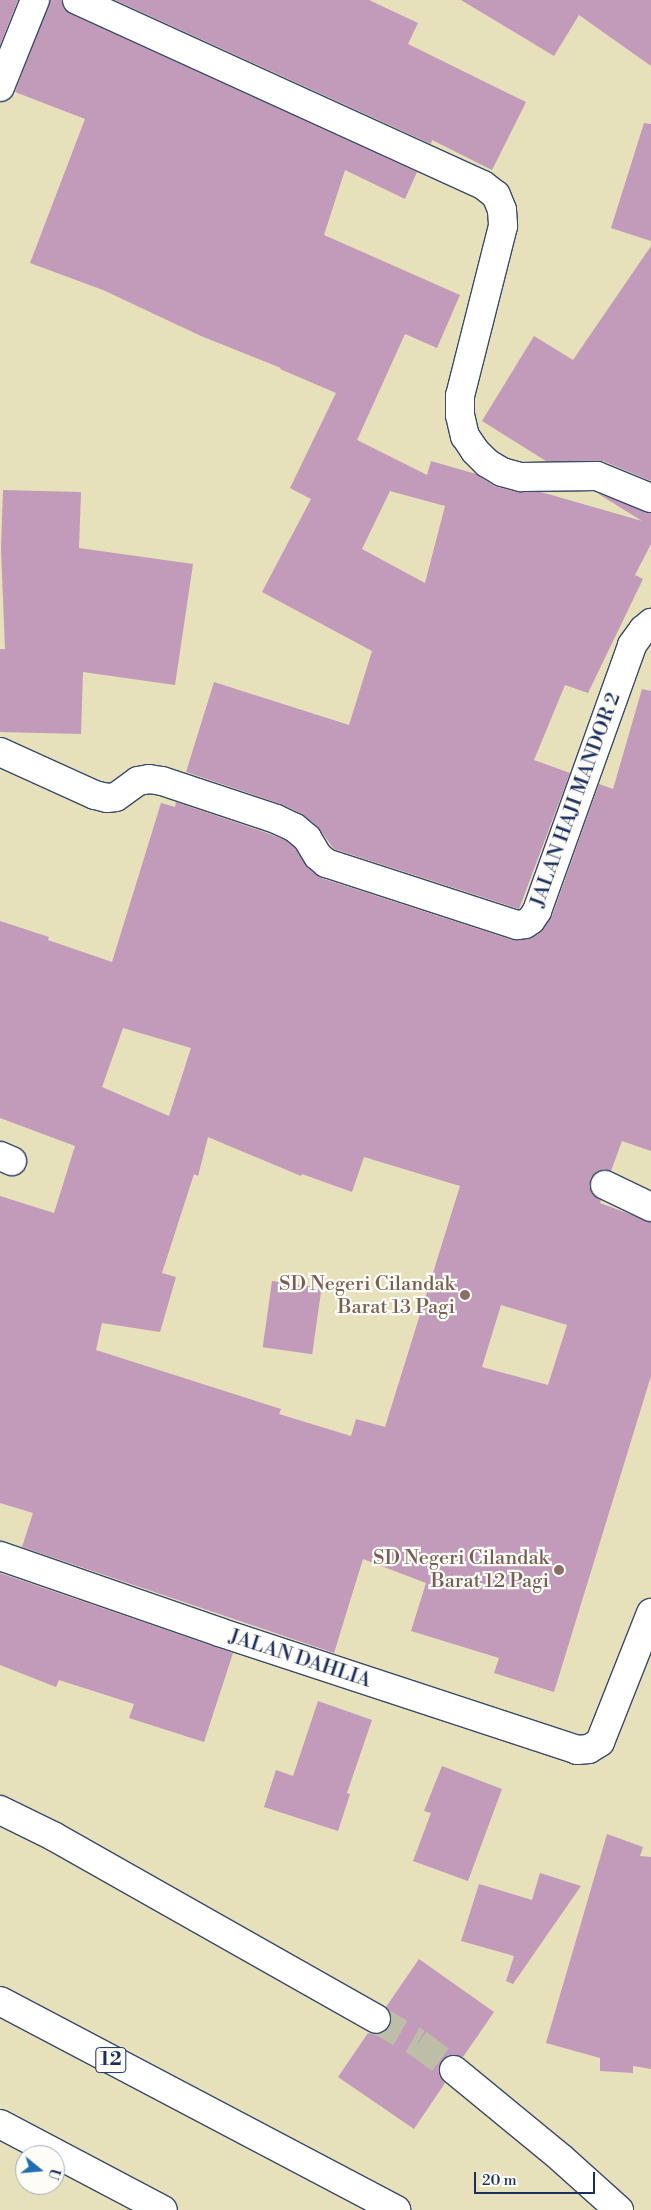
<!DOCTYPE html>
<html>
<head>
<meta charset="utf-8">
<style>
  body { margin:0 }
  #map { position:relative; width:651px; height:2210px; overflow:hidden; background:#e6e0bb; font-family:"Libre Bodoni",serif }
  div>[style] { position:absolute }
  .building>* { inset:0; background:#c19bb9; transform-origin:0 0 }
  .highway-tunnel>* { height:28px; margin-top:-14px; transform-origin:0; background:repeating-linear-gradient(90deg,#bdbda8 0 28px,transparent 0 42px) }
  .roads { filter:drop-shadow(1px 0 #394a6c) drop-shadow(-1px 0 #394a6c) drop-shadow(0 1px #394a6c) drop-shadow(0 -1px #394a6c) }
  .street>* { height:28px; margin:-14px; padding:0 14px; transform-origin:14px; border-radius:14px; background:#fff }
  .highway>* { height:28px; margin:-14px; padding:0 14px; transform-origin:14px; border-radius:14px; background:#fff }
  .dots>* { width:14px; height:14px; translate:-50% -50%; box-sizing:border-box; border:2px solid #fdfcf7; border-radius:50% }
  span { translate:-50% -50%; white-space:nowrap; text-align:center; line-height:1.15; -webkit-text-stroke:4.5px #fdfcf7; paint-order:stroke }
  .shield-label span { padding:1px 4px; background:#fdfcf7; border:1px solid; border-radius:4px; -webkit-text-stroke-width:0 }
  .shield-label { font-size:19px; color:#1b2f5e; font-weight:700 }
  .street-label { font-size:20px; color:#1b2f5e }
  .education-label { font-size:20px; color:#785e54 }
  .right { translate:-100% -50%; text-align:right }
  .north { position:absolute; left:15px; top:2145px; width:50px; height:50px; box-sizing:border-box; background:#fdfcf7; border:1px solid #a3aaba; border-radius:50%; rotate:107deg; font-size:14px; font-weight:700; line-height:20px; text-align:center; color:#1b2f5e }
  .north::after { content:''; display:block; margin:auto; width:18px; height:22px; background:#1f6fb2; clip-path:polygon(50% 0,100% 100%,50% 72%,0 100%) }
  .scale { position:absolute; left:474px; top:2172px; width:121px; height:22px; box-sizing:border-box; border:2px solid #1b2f5e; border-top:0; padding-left:6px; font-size:15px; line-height:18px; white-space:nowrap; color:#1b2f5e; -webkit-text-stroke:4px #fdfcf7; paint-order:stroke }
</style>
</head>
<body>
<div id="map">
  <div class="building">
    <div style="clip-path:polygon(0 0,18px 0,0 45px)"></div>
    <div style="clip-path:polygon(evenodd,50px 0,62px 0,64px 9px,71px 14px,417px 172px,405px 199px,345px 170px,324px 235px,460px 295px,437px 348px,405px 334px,357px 440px,427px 475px,431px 461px,476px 474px,494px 486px,517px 492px,541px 492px,642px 521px,597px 493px,651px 513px,651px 544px,635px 575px,643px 579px,588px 693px,565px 685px,534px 760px,570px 773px,519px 909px,334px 849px,317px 826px,302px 814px,281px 804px,186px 772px,214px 682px,349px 725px,372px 651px,262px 592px,311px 499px,290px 488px,336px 393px,280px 369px,281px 368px,201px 336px,103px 290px,30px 263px,85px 119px,15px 92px,50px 0,390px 491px,445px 506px,425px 583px,362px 549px,390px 491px)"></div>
    <div style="clip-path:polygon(115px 0,369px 0,418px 23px,408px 44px,526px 102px,492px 170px,432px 140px,431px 144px)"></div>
    <div style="clip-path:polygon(461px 0,651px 0,651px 66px,579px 15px,554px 56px)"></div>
    <div style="clip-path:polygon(644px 123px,651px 124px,651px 241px,611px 228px)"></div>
    <div style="clip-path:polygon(651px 246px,651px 481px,603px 461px,546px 461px,482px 421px,534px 336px,573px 360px)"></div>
    <div style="clip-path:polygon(3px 490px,81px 492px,79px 548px,193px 564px,175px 685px,83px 672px,81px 734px,0 732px,0 649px,5px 649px,1px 549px)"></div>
    <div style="clip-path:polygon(evenodd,642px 689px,651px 691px,651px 1151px,622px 1141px,611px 1171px,604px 1169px,597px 1172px,591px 1178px,589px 1186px,592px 1193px,601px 1200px,600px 1203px,651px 1222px,651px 1376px,554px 1692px,494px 1673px,499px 1658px,411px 1631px,426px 1583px,363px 1559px,334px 1653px,22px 1547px,33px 1513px,0 1503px,0 1196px,54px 1213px,75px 1146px,0 1118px,0 921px,49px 937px,48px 940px,112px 962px,161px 803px,175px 807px,176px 802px,270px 834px,287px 841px,295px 848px,308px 868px,321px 878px,512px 940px,527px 939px,540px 933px,552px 916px,599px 784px,613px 789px,642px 689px,123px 1028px,191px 1048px,169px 1116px,102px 1087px,123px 1028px,642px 689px,208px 1137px,301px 1176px,302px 1174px,352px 1192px,364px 1157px,460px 1186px,385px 1427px,356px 1419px,351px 1436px,279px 1414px,281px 1409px,96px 1350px,102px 1323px,160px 1332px,176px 1277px,162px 1273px,194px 1174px,198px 1176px,208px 1137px,642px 689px,501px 1305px,567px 1325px,548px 1385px,482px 1367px,501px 1305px)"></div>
    <div style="left:272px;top:1281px;width:50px;height:67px;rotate:8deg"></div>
    <div style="clip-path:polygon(0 1573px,233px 1653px,204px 1742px,129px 1718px,134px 1704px,59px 1680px,56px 1687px,0 1665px)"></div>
    <div style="clip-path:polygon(318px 1701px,372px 1720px,347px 1793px,350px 1794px,338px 1831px,264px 1807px,276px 1770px,293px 1776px)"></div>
    <div style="clip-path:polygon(442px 1766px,502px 1789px,468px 1881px,413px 1861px,431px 1813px,424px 1811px)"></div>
    <div style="clip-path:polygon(607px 1834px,643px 1847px,640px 1856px,651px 1857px,651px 2069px,633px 2066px,633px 2073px,600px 2071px,600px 2058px,546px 2043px)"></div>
    <div style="clip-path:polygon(540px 1873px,581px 1886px,513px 1984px,506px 1981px,514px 1956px,461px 1941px,479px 1884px,532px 1900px)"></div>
    <div style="clip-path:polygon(419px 1959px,494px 2012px,463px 2057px,449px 2055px,442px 2060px,439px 2067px,439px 2075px,445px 2083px,414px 2129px,338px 2077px,368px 2033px,377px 2035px,383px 2033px,389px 2027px,392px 2018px,386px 2007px)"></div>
  </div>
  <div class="highway-tunnel">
    <div style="left:376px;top:2019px;width:48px;rotate:29.7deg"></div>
    <div style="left:418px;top:2043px;width:45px;rotate:36.9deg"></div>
  </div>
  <div class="roads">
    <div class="street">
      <div style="left:77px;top:0;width:446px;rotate:24.5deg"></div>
      <div style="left:483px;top:185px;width:16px;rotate:38deg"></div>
      <div style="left:496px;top:195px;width:16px;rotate:68deg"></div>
      <div style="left:502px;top:210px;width:16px;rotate:86deg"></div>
      <div style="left:503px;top:226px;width:175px;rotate:104.2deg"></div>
      <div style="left:460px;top:396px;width:19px;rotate:90deg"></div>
      <div style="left:460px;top:415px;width:22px;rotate:77deg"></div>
      <div style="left:465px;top:436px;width:18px;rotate:56deg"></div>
      <div style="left:475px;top:451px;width:17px;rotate:45deg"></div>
      <div style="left:487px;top:463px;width:17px;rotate:31deg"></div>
      <div style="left:502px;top:472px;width:20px;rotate:15deg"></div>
      <div style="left:521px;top:477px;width:76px;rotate:-0.8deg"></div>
      <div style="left:597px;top:476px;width:58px;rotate:22.2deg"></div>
      <div style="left:0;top:87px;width:94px;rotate:-68.1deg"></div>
      <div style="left:0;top:752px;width:104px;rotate:24.4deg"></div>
      <div style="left:95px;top:795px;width:12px;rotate:14deg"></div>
      <div style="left:107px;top:798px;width:9px;rotate:-6deg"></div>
      <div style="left:116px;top:797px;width:27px;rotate:-36deg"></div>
      <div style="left:138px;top:781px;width:11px;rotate:-10deg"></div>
      <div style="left:149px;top:779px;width:13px;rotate:9deg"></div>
      <div style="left:162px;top:781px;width:120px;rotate:18.4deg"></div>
      <div style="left:276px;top:819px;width:21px;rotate:25deg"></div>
      <div style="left:295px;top:828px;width:16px;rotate:40deg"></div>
      <div style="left:307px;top:838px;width:21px;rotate:59deg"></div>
      <div style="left:318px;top:856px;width:11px;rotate:41deg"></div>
      <div style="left:326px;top:863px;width:201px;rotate:18deg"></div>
      <div style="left:517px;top:925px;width:8px;rotate:-7deg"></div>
      <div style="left:525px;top:924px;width:7px;rotate:-34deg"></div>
      <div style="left:531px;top:920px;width:11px;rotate:-56deg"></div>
      <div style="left:537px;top:911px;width:282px;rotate:-70.3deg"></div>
      <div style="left:632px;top:645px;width:19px;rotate:-54deg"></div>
      <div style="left:643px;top:630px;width:11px;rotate:-41deg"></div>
      <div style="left:0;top:1156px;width:13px;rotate:23deg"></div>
      <div style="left:605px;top:1185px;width:51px;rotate:25.6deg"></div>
      <div style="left:0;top:1556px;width:232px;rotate:19.1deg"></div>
      <div style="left:219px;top:1632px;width:377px;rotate:18.2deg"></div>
      <div style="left:577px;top:1750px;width:12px;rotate:-5deg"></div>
      <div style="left:589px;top:1749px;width:13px;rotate:-32deg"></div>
      <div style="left:600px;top:1742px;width:139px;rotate:-68.4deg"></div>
    </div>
    <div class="highway">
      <div style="left:0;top:1810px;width:59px;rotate:26.1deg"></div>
      <div style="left:53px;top:1836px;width:371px;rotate:29.5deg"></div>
      <div style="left:0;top:2001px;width:448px;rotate:27.8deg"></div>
      <div style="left:454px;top:2070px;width:139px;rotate:39.4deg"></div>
      <div style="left:561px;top:2158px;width:78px;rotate:41.9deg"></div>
      <div style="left:0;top:2124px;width:184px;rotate:27.8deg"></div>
    </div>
  </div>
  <div class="dots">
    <div style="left:465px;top:1295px;background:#8d6e63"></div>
    <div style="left:559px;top:1570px;background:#8d6e63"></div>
  </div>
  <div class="shield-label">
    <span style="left:111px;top:2060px">12</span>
  </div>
  <div class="street-label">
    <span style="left:576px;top:800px;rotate:-70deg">JALAN HAJI MANDOR 2</span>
    <span style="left:300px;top:1659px;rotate:18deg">JALAN DAHLIA</span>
  </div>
  <div class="education-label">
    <span class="right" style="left:455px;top:1296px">SD Negeri Cilandak<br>Barat 13 Pagi</span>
    <span class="right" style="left:549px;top:1570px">SD Negeri Cilandak<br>Barat 12 Pagi</span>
  </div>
  <div class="north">U</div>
  <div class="scale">20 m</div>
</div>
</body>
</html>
